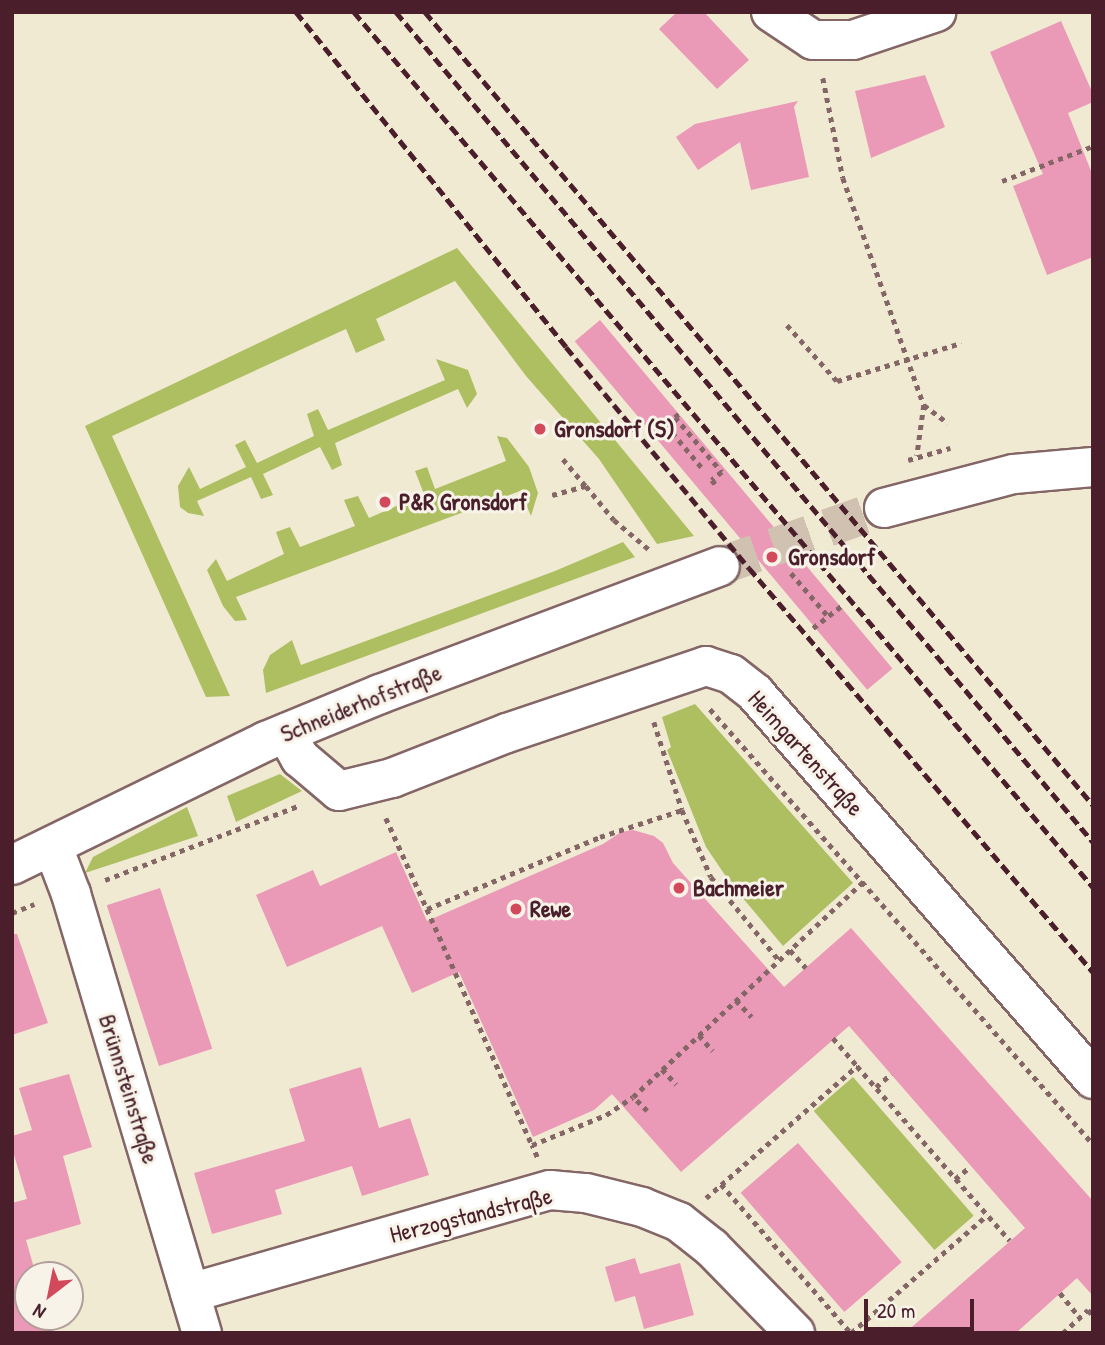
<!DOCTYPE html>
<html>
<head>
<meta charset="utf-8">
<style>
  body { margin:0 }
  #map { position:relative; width:1105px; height:1345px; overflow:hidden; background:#f1ead3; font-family:"Patrick Hand",sans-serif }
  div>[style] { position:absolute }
  .green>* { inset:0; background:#aebf62; transform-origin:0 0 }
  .building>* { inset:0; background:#ea99b7; transform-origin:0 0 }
  .tertiary-tunnel>* { height:38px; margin-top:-19px; transform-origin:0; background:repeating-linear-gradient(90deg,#d0c1b1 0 38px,transparent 0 57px) }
  .path>* { height:4.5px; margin-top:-2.25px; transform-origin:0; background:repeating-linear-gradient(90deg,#846666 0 5px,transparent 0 10px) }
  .roads { filter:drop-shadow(2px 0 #846666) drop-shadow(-2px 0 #846666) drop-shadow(0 2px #846666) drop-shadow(0 -2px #846666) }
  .minor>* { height:38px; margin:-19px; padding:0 19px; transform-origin:19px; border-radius:19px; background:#fff }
  .tertiary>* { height:38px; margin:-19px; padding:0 19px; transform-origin:19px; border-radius:19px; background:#fff }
  .rail>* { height:5px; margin-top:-2.5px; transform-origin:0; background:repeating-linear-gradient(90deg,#4a1f2b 0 10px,transparent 0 15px) }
  .dots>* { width:19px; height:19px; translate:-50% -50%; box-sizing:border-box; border:4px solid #f7f3e8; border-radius:50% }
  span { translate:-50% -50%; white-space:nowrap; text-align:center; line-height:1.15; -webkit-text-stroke:6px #f7f3e8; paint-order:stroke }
  .poi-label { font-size:24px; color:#4a1f2b; font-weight:700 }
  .left { translate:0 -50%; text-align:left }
  .street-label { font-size:24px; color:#4a1f2b }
  .frame { position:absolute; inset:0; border:14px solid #4a1f2b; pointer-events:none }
  .north { position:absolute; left:14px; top:1261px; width:70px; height:70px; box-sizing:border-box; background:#f7f3e8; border:2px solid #b29e9c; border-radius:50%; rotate:212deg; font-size:19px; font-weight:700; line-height:28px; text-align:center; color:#4a1f2b }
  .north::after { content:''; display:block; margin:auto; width:24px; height:32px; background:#d1495b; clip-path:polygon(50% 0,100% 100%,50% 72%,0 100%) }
  .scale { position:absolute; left:864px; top:1299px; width:110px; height:32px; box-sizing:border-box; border:4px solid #4a1f2b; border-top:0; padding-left:9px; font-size:21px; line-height:24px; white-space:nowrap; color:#4a1f2b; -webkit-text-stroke:5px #f7f3e8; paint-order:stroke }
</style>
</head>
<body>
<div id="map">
  <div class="green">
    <div style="clip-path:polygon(457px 248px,694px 536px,657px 544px,599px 459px,526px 376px,455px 281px,376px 319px,385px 340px,356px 353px,346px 329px,112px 436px,230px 696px,206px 697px,85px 426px)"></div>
    <div style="clip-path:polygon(436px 359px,468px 370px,477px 394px,467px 408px,458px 389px,335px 443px,342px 465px,332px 470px,320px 447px,263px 474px,273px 495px,261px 499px,251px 477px,197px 501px,204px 516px,188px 513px,180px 507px,178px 486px,189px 467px,200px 489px,246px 467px,235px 445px,245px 440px,257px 463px,314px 436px,307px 414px,318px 409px,328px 430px,445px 380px)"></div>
    <div style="clip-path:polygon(497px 436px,507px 438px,529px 467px,538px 493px,531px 516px,520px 491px,236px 597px,247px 620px,235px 621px,223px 606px,207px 570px,216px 559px,227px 581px,284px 554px,276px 532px,290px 527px,300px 547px,355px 526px,344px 500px,358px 496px,369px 518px,424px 494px,415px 471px,427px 467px,435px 489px,506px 461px)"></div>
    <div style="clip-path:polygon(623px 542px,635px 557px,266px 693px,263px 670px,270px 655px,292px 640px,301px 665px,555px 571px)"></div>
    <div style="clip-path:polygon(695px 704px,853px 883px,783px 946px,731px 884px,706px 847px,667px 750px,671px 747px,662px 717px)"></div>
    <div style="clip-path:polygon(280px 774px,302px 791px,236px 822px,227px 796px)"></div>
    <div style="clip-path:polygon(187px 807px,198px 836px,85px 873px,93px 857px)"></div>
    <div style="left:853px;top:1077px;width:184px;height:52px;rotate:49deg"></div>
  </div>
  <div class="building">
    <div style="clip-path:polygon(677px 12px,704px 12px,749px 60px,717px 89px,659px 29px)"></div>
    <div style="clip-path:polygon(1061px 21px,1093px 94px,1093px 102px,1068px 113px,1093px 176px,1093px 257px,1047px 275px,1013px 186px,1043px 174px,990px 52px)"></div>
    <div style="clip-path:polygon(925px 75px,945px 127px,871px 158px,855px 91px)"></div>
    <div style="clip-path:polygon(798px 101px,794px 107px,809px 177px,751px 190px,740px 142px,698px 170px,676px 137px,695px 124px)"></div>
    <div style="left:600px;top:320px;width:455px;height:33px;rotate:50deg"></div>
    <div style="clip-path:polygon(633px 830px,654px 836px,663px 843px,673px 863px,784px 987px,851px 928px,1093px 1201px,1093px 1296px,1077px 1278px,1016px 1333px,905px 1333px,1025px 1228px,849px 1026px,681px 1172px,612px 1094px,594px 1110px,533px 1137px,459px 972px,412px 993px,382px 926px,287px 967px,256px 895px,313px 870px,320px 886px,396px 852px,427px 921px,603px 844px,621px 832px)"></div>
    <div style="left:160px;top:888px;width:169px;height:56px;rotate:72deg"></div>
    <div style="clip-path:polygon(12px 934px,17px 934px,48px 1023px,12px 1035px)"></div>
    <div style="clip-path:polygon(361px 1067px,379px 1128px,410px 1118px,429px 1175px,362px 1196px,352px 1166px,275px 1190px,282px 1214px,212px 1234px,194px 1173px,305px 1141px,289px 1089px)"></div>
    <div style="clip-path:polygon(69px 1074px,92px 1147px,63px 1156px,81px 1224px,26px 1240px,36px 1275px,28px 1275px,28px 1317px,49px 1317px,54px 1333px,12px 1333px,12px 1203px,27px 1199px,12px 1148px,12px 1136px,32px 1130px,19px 1088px)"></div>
    <div style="left:798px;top:1143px;width:158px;height:76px;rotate:49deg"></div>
    <div style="clip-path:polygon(635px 1258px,640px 1274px,680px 1263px,694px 1315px,644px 1329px,635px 1296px,615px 1302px,605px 1267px)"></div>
  </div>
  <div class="tertiary-tunnel">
    <div style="left:720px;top:566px;width:174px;rotate:-19.5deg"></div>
  </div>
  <div class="path">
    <div style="left:823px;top:78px;width:102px;rotate:78.7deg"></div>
    <div style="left:843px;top:178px;width:241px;rotate:70.4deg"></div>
    <div style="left:924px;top:405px;width:51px;rotate:97.8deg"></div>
    <div style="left:1002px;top:181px;width:97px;rotate:-21deg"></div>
    <div style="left:787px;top:325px;width:75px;rotate:48.2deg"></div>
    <div style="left:837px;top:381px;width:130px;rotate:-17deg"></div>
    <div style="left:924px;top:405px;width:30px;rotate:37deg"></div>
    <div style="left:675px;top:417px;width:72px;rotate:49.5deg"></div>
    <div style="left:722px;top:472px;width:13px;rotate:141deg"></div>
    <div style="left:712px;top:480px;width:6px;rotate:51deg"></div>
    <div style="left:666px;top:425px;width:57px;rotate:49.9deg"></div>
    <div style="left:652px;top:437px;width:37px;rotate:-41deg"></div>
    <div style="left:563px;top:459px;width:35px;rotate:50deg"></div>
    <div style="left:908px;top:460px;width:44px;rotate:-15.9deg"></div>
    <div style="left:552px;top:495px;width:35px;rotate:-15deg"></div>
    <div style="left:586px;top:486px;width:44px;rotate:50.5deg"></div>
    <div style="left:614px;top:520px;width:48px;rotate:40deg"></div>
    <div style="left:791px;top:573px;width:57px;rotate:49.3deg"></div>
    <div style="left:813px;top:628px;width:39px;rotate:-38deg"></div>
    <div style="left:710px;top:709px;width:580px;rotate:48.64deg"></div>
    <div style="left:654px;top:722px;width:92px;rotate:72.3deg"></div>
    <div style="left:682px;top:810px;width:73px;rotate:66.6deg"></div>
    <div style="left:711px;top:877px;width:107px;rotate:50.7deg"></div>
    <div style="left:386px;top:818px;width:100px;rotate:65.7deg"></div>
    <div style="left:427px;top:909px;width:187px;rotate:-22.6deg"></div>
    <div style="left:600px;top:837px;width:86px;rotate:-18.2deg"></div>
    <div style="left:105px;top:880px;width:209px;rotate:-21deg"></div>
    <div style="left:427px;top:909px;width:258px;rotate:66deg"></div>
    <div style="left:12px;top:913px;width:24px;rotate:-22deg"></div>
    <div style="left:790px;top:950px;width:24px;rotate:48deg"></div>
    <div style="left:736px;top:1000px;width:23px;rotate:47deg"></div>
    <div style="left:699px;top:1035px;width:21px;rotate:49deg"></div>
    <div style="left:833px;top:1038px;width:37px;rotate:49deg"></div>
    <div style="left:662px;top:1069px;width:21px;rotate:47deg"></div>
    <div style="left:876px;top:1087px;width:20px;rotate:-41deg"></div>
    <div style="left:647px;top:1111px;width:20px;rotate:-135deg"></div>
    <div style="left:633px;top:1097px;width:319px;rotate:-43.1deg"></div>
    <div style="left:537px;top:1157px;width:13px;rotate:-113deg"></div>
    <div style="left:532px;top:1145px;width:80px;rotate:-22.1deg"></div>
    <div style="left:606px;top:1115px;width:32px;rotate:-34deg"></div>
    <div style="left:955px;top:1179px;width:19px;rotate:-39deg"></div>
    <div style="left:721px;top:1184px;width:198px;rotate:48.9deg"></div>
    <div style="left:706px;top:1198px;width:201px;rotate:-41.2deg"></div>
    <div style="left:857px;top:1066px;width:232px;rotate:48.8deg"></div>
    <div style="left:1060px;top:1293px;width:32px;rotate:51deg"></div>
    <div style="left:851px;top:1333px;width:180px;rotate:-40.9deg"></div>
    <div style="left:1063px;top:1333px;width:34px;rotate:-43deg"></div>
    <div style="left:1088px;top:1310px;width:7px;rotate:45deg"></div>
  </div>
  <div class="roads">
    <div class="minor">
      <div style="left:771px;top:12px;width:50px;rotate:33.7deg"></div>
      <div style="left:813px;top:40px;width:40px"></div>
      <div style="left:853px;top:40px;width:88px;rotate:-18.6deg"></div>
      <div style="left:286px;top:733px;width:29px;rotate:61deg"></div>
      <div style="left:300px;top:758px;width:51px;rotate:40.2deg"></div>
      <div style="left:339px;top:791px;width:55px;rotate:-13.8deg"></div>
      <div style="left:392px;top:778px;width:123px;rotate:-21.4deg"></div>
      <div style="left:507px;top:733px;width:210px;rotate:-18.6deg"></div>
      <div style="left:706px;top:666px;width:26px;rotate:18deg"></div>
      <div style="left:731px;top:674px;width:31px;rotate:38deg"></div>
      <div style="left:755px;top:693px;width:513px;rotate:48.79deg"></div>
      <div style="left:53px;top:847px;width:50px;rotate:69deg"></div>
      <div style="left:71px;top:894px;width:458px;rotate:73.4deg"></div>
      <div style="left:190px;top:1293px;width:374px;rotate:-16deg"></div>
      <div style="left:550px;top:1190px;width:36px;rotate:5deg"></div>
      <div style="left:586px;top:1193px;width:58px;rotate:14deg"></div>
      <div style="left:642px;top:1207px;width:40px;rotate:22deg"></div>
      <div style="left:679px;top:1222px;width:42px;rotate:38.2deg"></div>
      <div style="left:712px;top:1248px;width:119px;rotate:45.7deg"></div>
    </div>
    <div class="tertiary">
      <div style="left:884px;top:508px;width:134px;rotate:-14.7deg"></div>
      <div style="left:1014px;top:474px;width:79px;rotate:-5.1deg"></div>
      <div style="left:12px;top:865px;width:283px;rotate:-26deg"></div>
      <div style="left:266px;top:741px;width:123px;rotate:-22.4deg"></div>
      <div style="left:380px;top:694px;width:363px;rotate:-20.6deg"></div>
    </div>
  </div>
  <div class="rail">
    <div style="left:296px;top:12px;width:430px;rotate:51.1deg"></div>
    <div style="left:566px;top:347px;width:287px;rotate:50.4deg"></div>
    <div style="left:749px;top:568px;width:531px;rotate:49.59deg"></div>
    <div style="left:354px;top:12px;width:1145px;rotate:49.82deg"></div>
    <div style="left:396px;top:12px;width:1084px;rotate:49.98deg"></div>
    <div style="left:425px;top:12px;width:1037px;rotate:49.89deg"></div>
  </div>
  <div class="dots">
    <div style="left:540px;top:429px;background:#d1495b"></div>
    <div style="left:385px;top:502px;background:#d1495b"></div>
    <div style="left:772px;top:557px;background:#d1495b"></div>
    <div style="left:679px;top:888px;background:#d1495b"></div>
    <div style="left:516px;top:909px;background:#d1495b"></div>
  </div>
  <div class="poi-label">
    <span class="left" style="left:554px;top:429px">Gronsdorf (S)</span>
    <span class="left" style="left:399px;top:502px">P&amp;R Gronsdorf</span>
    <span class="left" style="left:788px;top:557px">Gronsdorf</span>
    <span class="left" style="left:693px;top:888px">Bachmeier</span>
    <span class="left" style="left:530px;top:909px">Rewe</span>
  </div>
  <div class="street-label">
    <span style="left:361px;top:703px;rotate:-22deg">Schneiderhofstraße</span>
    <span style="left:806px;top:753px;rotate:48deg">Heimgartenstraße</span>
    <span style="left:129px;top:1089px;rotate:73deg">Brünnsteinstraße</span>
    <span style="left:471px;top:1215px;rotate:-14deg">Herzogstandstraße</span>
  </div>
  <div class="frame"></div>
  <div class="north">N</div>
  <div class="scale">20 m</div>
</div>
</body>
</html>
